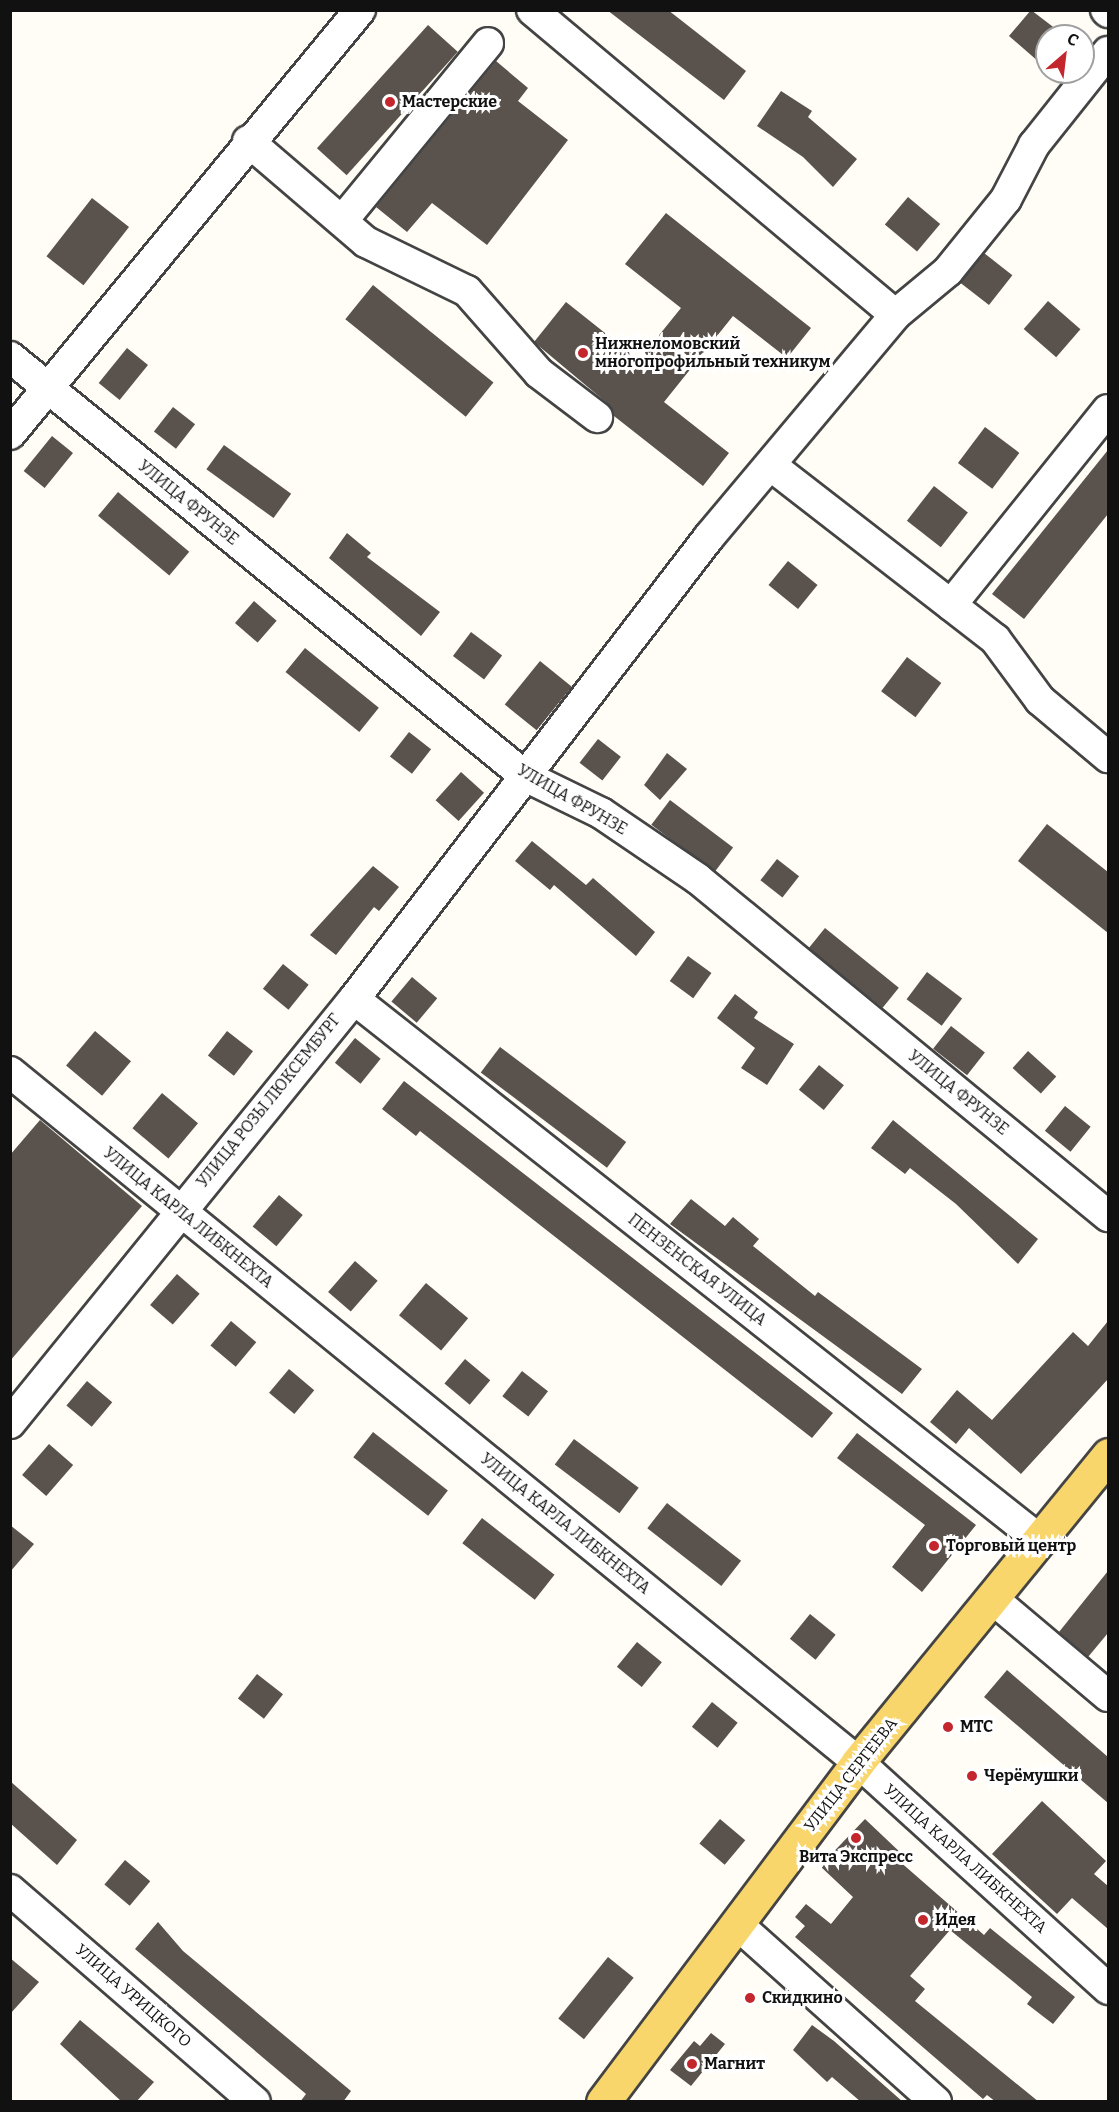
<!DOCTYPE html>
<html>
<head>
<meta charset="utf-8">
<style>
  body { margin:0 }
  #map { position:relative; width:1119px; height:2112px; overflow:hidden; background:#fffdf5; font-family:Bitter,serif }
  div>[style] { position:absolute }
  .building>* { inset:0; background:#5a524d; transform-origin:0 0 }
  .roads { filter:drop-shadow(2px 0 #444) drop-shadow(-2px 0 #444) drop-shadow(0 2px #444) drop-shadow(0 -2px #444) }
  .minor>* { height:30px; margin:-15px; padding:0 15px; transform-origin:15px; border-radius:15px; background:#fff }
  .major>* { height:33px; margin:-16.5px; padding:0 16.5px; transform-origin:16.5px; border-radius:16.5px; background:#f9d66b }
  .dots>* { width:16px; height:16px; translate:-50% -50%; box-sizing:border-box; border:3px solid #fff; border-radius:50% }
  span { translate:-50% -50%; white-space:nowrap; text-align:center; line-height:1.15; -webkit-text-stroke:6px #fff; paint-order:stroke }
  .poi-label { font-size:16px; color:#111; font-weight:700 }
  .left { translate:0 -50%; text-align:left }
  .street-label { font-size:16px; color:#111 }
  .frame { position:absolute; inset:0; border:12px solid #111; pointer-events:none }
  .north { position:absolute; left:1035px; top:24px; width:60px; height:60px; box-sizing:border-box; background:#fff; border:2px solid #a0a0a0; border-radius:50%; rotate:28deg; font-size:16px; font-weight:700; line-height:24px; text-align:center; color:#111 }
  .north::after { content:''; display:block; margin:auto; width:21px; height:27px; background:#c4262e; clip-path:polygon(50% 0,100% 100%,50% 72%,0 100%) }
</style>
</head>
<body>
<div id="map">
  <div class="building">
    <div style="clip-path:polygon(607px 10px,668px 10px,746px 71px,724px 100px)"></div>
    <div style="clip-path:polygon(1031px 10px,1065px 36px,1047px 36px,1047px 69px,1009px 36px)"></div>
    <div style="left:428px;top:25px;width:40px;height:166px;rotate:42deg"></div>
    <div style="clip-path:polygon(496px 61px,528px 88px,518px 101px,568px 140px,487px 245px,432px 203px,407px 232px,376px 207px)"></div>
    <div style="clip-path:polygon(781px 91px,812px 111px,808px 117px,857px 159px,833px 187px,803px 157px,757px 126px)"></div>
    <div style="left:908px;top:197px;width:42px;height:36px;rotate:40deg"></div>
    <div style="left:92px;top:198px;width:47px;height:74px;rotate:38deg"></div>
    <div style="clip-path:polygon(666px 213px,811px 328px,787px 358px,733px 316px,664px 402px,729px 453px,703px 486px,614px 416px,607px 403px,534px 342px,566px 302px,639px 360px,681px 308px,625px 264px)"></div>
    <div style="left:984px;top:253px;width:36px;height:38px;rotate:38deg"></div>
    <div style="left:373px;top:285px;width:155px;height:44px;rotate:39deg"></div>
    <div style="left:1048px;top:301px;width:43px;height:37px;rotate:41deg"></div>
    <div style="left:127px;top:348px;width:27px;height:45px;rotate:39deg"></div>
    <div style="left:173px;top:407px;width:28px;height:31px;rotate:38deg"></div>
    <div style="left:985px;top:427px;width:43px;height:45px;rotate:37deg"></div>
    <div style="left:52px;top:436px;width:27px;height:45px;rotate:39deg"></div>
    <div style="left:224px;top:445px;width:83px;height:30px;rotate:36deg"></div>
    <div style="clip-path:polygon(1108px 450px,1108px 514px,1024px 619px,992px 594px)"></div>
    <div style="left:934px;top:486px;width:43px;height:44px;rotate:38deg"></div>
    <div style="left:118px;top:492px;width:93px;height:31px;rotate:40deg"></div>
    <div style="clip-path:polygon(347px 533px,371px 553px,367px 557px,440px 612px,421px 636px,329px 558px)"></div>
    <div style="left:788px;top:561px;width:38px;height:31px;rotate:39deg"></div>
    <div style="left:254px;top:601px;width:30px;height:29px;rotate:41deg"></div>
    <div style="left:471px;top:632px;width:39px;height:30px;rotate:37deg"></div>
    <div style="left:305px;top:648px;width:95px;height:31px;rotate:39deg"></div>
    <div style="left:907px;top:657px;width:43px;height:43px;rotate:37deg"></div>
    <div style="left:540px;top:661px;width:41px;height:56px;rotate:39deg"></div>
    <div style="left:409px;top:732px;width:28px;height:31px;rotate:38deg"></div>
    <div style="left:598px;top:739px;width:29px;height:30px;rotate:38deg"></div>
    <div style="clip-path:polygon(667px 753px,687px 769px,660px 800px,644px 785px)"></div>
    <div style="left:461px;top:772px;width:31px;height:38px;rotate:42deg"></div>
    <div style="left:670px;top:800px;width:79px;height:31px;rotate:37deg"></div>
    <div style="clip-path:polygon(1047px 824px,1108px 872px,1108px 933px,1018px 861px)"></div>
    <div style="clip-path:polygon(532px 841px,586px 885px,593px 878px,655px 932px,636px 956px,554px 885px,550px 890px,515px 861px)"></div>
    <div style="left:777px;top:859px;width:28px;height:27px;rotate:38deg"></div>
    <div style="clip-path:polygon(373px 866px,399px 887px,379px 911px,374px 907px,336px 955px,310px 935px)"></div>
    <div style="left:825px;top:928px;width:95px;height:26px;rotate:39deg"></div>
    <div style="left:688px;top:956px;width:29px;height:31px;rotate:36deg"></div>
    <div style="left:283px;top:964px;width:33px;height:32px;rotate:39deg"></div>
    <div style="left:927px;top:972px;width:44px;height:34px;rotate:37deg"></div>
    <div style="left:412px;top:977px;width:33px;height:32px;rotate:40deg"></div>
    <div style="clip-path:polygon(735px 994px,758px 1012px,754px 1018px,794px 1044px,767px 1085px,741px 1068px,755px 1048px,717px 1018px)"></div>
    <div style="left:951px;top:1026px;width:43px;height:29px;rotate:38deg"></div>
    <div style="left:95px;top:1031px;width:47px;height:45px;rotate:40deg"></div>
    <div style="left:227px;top:1031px;width:33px;height:31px;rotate:38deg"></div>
    <div style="left:355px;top:1038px;width:33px;height:32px;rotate:39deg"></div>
    <div style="left:500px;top:1047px;width:158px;height:32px;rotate:37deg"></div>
    <div style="left:1028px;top:1051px;width:38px;height:23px;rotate:42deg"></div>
    <div style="left:819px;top:1065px;width:32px;height:32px;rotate:39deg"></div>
    <div style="clip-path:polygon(404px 1081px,833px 1413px,812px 1438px,420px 1131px,416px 1136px,382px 1109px)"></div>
    <div style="left:162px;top:1093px;width:47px;height:46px;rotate:40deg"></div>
    <div style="left:1065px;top:1106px;width:33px;height:32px;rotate:39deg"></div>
    <div style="clip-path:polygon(40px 1120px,142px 1206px,10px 1361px,10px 1155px)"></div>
    <div style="clip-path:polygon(893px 1120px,1038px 1239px,1018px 1264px,956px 1204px,910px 1168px,905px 1174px,871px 1148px)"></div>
    <div style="left:279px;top:1195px;width:31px;height:41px;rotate:40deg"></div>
    <div style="clip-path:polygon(691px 1199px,725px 1226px,733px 1217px,759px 1239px,753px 1246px,815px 1296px,818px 1292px,922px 1369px,902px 1394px,670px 1224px)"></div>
    <div style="left:355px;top:1261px;width:30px;height:41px;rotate:41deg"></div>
    <div style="left:177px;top:1274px;width:30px;height:41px;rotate:41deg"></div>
    <div style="left:426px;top:1283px;width:55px;height:42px;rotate:40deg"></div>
    <div style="left:231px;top:1321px;width:33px;height:32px;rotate:40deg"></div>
    <div style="clip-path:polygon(1108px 1321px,1108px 1379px,1021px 1474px,969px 1428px,956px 1444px,930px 1422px,957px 1390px,992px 1420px,1073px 1332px,1088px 1346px)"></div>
    <div style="left:465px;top:1359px;width:33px;height:32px;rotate:40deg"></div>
    <div style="left:289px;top:1369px;width:33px;height:31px;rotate:40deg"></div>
    <div style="left:522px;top:1371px;width:33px;height:32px;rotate:38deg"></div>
    <div style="left:87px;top:1381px;width:33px;height:32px;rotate:40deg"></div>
    <div style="left:373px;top:1432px;width:95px;height:32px;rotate:38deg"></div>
    <div style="clip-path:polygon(857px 1433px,976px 1525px,922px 1592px,892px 1567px,925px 1525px,837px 1458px)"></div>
    <div style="left:574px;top:1439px;width:81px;height:32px;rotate:37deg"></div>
    <div style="left:49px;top:1444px;width:32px;height:41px;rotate:41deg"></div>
    <div style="left:667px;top:1503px;width:94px;height:32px;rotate:38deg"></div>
    <div style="left:482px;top:1518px;width:92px;height:32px;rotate:38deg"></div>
    <div style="clip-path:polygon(10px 1525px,34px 1544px,10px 1572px)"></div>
    <div style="clip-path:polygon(1108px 1571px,1108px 1633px,1088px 1657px,1059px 1632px)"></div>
    <div style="left:810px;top:1614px;width:33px;height:32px;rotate:39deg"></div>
    <div style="left:637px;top:1642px;width:32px;height:32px;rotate:39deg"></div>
    <div style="clip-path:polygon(1007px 1670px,1108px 1757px,1108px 1803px,984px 1697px)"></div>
    <div style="left:257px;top:1674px;width:33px;height:31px;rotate:38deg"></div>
    <div style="left:712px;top:1702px;width:33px;height:32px;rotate:39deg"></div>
    <div style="clip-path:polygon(10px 1781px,77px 1840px,57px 1865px,10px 1823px)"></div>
    <div style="clip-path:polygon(1042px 1801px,1106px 1861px,1094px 1874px,1108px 1886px,1108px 1929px,1072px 1898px,1057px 1914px,992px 1854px)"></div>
    <div style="left:720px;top:1819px;width:33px;height:32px;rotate:40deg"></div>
    <div style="clip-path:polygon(865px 1819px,903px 1855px,898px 1860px,984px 1935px,990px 1928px,1075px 1997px,1053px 2024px,1027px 2004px,1032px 1997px,950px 1930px,910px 1976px,925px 1989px,915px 2001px,1039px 2102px,996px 2102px,987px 2095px,983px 2099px,795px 1937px,805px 1926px,795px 1917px,806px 1904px,831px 1924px,853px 1897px,820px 1866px)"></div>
    <div style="left:125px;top:1860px;width:33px;height:32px;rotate:40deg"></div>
    <div style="clip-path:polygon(158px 1922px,183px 1951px,351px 2091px,343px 2102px,300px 2102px,306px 2094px,135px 1949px)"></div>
    <div style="left:608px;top:1957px;width:33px;height:79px;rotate:39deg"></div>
    <div style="clip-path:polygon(10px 1958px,39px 1982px,10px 2014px)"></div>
    <div style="clip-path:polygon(80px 2020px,154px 2082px,136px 2102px,122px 2102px,60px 2044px)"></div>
    <div style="clip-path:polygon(812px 2025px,834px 2041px,903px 2102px,861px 2102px,832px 2077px,827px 2082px,793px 2050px)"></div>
    <div style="clip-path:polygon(711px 2033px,725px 2044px,691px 2086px,670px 2070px,694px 2041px,700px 2046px)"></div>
  </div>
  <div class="roads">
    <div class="minor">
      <div style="left:532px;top:10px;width:474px;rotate:40deg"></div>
      <div style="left:1106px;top:10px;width:3px;rotate:45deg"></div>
      <div style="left:248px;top:141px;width:155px;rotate:40.6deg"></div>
      <div style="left:366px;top:242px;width:112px;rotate:25.9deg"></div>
      <div style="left:467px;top:291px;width:109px;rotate:48.7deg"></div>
      <div style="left:539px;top:373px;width:73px;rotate:37.2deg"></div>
      <div style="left:342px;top:221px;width:230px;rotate:-50.6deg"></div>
      <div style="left:10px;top:357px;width:664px;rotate:39.13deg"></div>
      <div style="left:525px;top:776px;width:85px;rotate:26deg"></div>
      <div style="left:601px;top:813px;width:117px;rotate:34.2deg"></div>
      <div style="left:698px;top:879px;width:531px;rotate:39.42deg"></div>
      <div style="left:10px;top:434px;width:550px;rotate:-50.46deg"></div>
      <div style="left:773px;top:467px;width:281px;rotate:37.8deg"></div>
      <div style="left:995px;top:639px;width:76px;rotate:53.6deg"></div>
      <div style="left:1040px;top:700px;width:89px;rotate:40deg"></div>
      <div style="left:951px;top:605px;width:250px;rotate:-51.2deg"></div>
      <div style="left:354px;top:999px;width:875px;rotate:38.27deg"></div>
      <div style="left:10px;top:1072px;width:1093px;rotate:39.13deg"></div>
      <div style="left:858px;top:1762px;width:338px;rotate:42.2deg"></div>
      <div style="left:10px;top:1423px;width:546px;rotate:-50.95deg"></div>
      <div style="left:354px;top:999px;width:583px;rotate:-52.46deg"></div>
      <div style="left:709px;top:537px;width:290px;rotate:-50deg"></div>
      <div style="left:895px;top:315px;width:69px;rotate:-39.7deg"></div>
      <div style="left:948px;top:271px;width:92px;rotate:-51.1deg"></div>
      <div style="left:1006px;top:199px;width:61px;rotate:-62.6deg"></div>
      <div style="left:1034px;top:145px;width:119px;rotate:-51.5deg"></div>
      <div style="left:994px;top:1600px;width:149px;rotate:40.1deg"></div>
      <div style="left:10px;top:1890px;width:324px;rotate:40.9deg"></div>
      <div style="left:737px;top:1924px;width:267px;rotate:41.8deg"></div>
    </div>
    <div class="major">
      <div style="left:603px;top:2102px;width:425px;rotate:-53.1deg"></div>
      <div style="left:858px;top:1762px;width:396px;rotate:-50.8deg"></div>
    </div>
  </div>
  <div class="dots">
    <div style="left:390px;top:102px;background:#c4262e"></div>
    <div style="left:583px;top:353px;background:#c4262e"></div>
    <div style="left:934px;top:1546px;background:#c4262e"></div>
    <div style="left:948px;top:1727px;background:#c4262e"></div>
    <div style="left:972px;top:1776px;background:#c4262e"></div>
    <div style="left:856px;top:1838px;background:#c4262e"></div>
    <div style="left:923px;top:1920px;background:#c4262e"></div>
    <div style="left:750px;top:1998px;background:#c4262e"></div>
    <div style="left:692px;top:2064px;background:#c4262e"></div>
  </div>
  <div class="poi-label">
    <span class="left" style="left:402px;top:102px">Мастерские</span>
    <span class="left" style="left:595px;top:353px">Нижнеломовский<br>многопрофильный техникум</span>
    <span class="left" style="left:946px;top:1546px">Торговый центр</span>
    <span class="left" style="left:960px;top:1727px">МТС</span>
    <span class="left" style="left:984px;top:1776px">Черёмушки</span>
    <span style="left:856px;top:1857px">Вита Экспресс</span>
    <span class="left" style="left:935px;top:1920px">Идея</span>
    <span class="left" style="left:762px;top:1998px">Скидкино</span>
    <span class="left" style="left:704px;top:2064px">Магнит</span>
  </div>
  <div class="street-label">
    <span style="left:188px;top:503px;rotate:39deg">УЛИЦА ФРУНЗЕ</span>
    <span style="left:572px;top:800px;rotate:30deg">УЛИЦА ФРУНЗЕ</span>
    <span style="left:958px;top:1093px;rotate:39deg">УЛИЦА ФРУНЗЕ</span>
    <span style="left:269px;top:1101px;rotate:-51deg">УЛИЦА РОЗЫ ЛЮКСЕМБУРГ</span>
    <span style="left:188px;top:1218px;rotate:39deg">УЛИЦА КАРЛА ЛИБКНЕХТА</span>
    <span style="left:697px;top:1270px;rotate:38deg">ПЕНЗЕНСКАЯ УЛИЦА</span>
    <span style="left:565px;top:1524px;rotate:39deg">УЛИЦА КАРЛА ЛИБКНЕХТА</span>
    <span style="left:851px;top:1775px;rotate:-52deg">УЛИЦА СЕРГЕЕВА</span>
    <span style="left:965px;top:1859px;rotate:42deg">УЛИЦА КАРЛА ЛИБКНЕХТА</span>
    <span style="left:133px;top:1996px;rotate:41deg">УЛИЦА УРИЦКОГО</span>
  </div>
  <div class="frame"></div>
  <div class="north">С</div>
</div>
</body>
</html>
